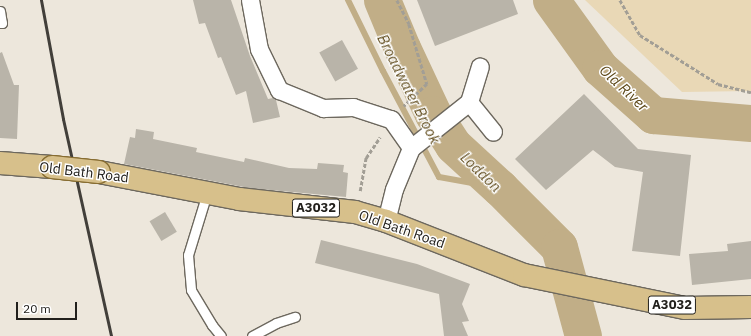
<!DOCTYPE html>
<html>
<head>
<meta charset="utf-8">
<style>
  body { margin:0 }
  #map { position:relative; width:751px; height:336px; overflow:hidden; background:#ede7dc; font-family:"IBM Plex Sans",sans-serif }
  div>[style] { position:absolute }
  .green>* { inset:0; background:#e9d8b6 }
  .stream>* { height:6px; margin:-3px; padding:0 3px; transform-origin:3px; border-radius:3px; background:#c1ae87 }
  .river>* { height:37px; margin:-18.5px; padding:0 18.5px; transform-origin:18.5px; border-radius:18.5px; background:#c1ae87 }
  .building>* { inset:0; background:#b9b4a9; transform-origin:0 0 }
  .path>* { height:2.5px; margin-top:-1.25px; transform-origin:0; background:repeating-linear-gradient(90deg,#a29e95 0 4px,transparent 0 6px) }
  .roads { filter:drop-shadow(1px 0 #6d685e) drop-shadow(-1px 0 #6d685e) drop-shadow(0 1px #6d685e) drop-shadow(0 -1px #6d685e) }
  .service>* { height:9px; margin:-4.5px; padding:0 4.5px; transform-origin:4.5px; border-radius:4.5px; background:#fff }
  .minor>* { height:17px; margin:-8.5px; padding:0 8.5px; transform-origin:8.5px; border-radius:8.5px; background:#fff }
  .primary>* { height:22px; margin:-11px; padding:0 11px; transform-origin:11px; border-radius:11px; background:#d7c08b }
  .rail>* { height:3px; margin:-1.5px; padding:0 1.5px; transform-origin:1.5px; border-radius:1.5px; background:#423f3a }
  .bridges { filter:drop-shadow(1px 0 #876d32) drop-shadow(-1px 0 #876d32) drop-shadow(0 1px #876d32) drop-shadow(0 -1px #876d32) }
  .primary-bridge>* { height:22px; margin:-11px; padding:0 11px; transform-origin:11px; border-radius:11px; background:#d7c08b }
  span { translate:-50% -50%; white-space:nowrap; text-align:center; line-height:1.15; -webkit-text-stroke:3px #fff; paint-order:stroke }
  .shield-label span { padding:1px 3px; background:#fff; border:1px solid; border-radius:3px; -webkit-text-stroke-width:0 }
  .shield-label { font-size:13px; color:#22201c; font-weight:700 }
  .street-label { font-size:14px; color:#22201c }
  .water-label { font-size:15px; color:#5e4919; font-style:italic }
  .scale { position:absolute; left:16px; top:302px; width:61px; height:18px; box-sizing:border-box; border:2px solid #22201c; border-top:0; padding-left:5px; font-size:12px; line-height:14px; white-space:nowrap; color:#22201c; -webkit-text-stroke:3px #fff; paint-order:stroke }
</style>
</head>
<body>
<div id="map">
  <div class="green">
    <div style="clip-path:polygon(585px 0,751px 0,751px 91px,682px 92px)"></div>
  </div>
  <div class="stream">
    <div style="left:348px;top:0;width:79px;rotate:63.8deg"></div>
    <div style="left:383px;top:71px;width:120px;rotate:62.2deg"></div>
    <div style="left:439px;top:177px;width:62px;rotate:10.2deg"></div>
  </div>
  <div class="river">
    <div style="left:382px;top:0;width:52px;rotate:67.4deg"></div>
    <div style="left:402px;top:48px;width:73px;rotate:64.8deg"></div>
    <div style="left:433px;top:114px;width:37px;rotate:57deg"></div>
    <div style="left:453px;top:145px;width:64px;rotate:42.5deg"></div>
    <div style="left:500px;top:188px;width:83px;rotate:45deg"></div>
    <div style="left:559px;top:247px;width:92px;rotate:74.9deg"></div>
    <div style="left:551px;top:0;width:84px;rotate:54.2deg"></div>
    <div style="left:600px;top:68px;width:71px;rotate:41.6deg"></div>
    <div style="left:653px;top:115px;width:98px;rotate:4.7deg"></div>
  </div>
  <div class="building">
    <div style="clip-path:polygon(193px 0,231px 0,250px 56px,268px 99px,273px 98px,276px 100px,280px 117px,253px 123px,246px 91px,236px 95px,221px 57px,218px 58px,205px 23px,199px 24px)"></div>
    <div style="clip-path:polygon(417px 0,513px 0,518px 14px,435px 46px)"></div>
    <div style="left:342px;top:40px;width:33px;height:26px;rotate:61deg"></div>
    <div style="clip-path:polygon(2px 52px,14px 85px,19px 85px,17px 139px,0 138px,0 53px)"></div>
    <div style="clip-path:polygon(584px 94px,638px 149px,691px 155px,680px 256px,632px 251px,643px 172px,615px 167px,593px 150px,546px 190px,515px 159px)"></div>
    <div style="clip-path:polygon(136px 129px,154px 132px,153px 139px,197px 148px,196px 152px,244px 162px,245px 158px,289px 168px,317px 169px,318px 163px,344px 165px,343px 172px,348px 173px,346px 197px,249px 188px,124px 164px,130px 137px,135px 138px)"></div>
    <div style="left:165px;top:212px;width:23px;height:18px;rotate:59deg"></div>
    <div style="clip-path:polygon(321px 240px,417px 264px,470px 284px,462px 304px,469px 321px,462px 322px,468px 336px,444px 336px,439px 294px,315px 263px)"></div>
    <div style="clip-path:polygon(751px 241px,751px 279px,692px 285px,689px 254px,728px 251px,727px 244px)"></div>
  </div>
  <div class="path">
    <div style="left:397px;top:0;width:27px;rotate:63deg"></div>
    <div style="left:409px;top:24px;width:63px;rotate:73.3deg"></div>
    <div style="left:427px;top:84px;width:32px;rotate:136deg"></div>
    <div style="left:620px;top:0;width:40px;rotate:60.3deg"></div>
    <div style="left:640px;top:35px;width:92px;rotate:32.1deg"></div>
    <div style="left:718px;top:84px;width:34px;rotate:14deg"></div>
    <div style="left:360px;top:191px;width:34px;rotate:-80deg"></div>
    <div style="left:366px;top:158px;width:25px;rotate:-56deg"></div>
  </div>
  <div class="roads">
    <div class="service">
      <div style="left:0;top:11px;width:12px;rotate:81deg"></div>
      <div style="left:2px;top:23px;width:2px;rotate:180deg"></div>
      <div style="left:207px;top:193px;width:65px;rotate:107deg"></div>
      <div style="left:188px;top:255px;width:35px;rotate:85deg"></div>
      <div style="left:191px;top:290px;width:41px;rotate:59deg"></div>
      <div style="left:212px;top:325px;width:14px;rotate:51deg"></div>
      <div style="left:252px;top:336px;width:27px;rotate:-28deg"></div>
      <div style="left:276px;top:323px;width:20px;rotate:-18deg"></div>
    </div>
    <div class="minor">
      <div style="left:250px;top:0;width:50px;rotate:79.6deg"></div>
      <div style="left:259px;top:49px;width:46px;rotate:64deg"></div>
      <div style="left:279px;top:90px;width:48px;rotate:22.2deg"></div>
      <div style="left:323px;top:108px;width:30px;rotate:-2deg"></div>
      <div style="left:353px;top:107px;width:40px;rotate:18deg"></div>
      <div style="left:391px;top:119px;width:35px;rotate:55deg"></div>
      <div style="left:411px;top:148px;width:44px;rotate:112.5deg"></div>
      <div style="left:394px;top:189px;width:33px;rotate:104deg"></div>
      <div style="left:469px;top:102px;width:38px;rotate:51deg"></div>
      <div style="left:469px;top:102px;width:37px;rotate:-73deg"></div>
      <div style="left:411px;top:148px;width:74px;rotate:-38.4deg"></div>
    </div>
    <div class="primary">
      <div style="left:0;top:163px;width:52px;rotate:4.4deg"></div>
      <div style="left:99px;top:172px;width:143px;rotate:10.9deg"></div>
      <div style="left:239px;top:199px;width:117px;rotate:6.4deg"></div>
      <div style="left:355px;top:212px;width:32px;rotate:16deg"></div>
      <div style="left:386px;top:221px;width:148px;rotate:21.4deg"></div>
      <div style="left:524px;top:275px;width:164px;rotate:11.6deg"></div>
      <div style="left:685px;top:308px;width:66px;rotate:-0.9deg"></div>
    </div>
  </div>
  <div class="rail">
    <div style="left:41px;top:0;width:121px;rotate:79.5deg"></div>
    <div style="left:63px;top:119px;width:222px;rotate:77.5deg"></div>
  </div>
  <div class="bridges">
    <div class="primary-bridge">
      <div style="left:52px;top:167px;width:47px;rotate:6.1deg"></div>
    </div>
  </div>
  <div class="shield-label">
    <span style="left:316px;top:208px">A3032</span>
    <span style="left:672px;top:305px">A3032</span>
  </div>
  <div class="street-label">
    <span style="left:84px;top:172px;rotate:7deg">Old Bath Road</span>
    <span style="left:402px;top:229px;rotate:19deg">Old Bath Road</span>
  </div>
  <div class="water-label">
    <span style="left:624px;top:88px;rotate:43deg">Old River</span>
    <span style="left:409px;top:89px;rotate:63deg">Broadwater Brook</span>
    <span style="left:481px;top:172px;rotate:44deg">Loddon</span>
  </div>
  <div class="scale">20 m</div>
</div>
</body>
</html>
